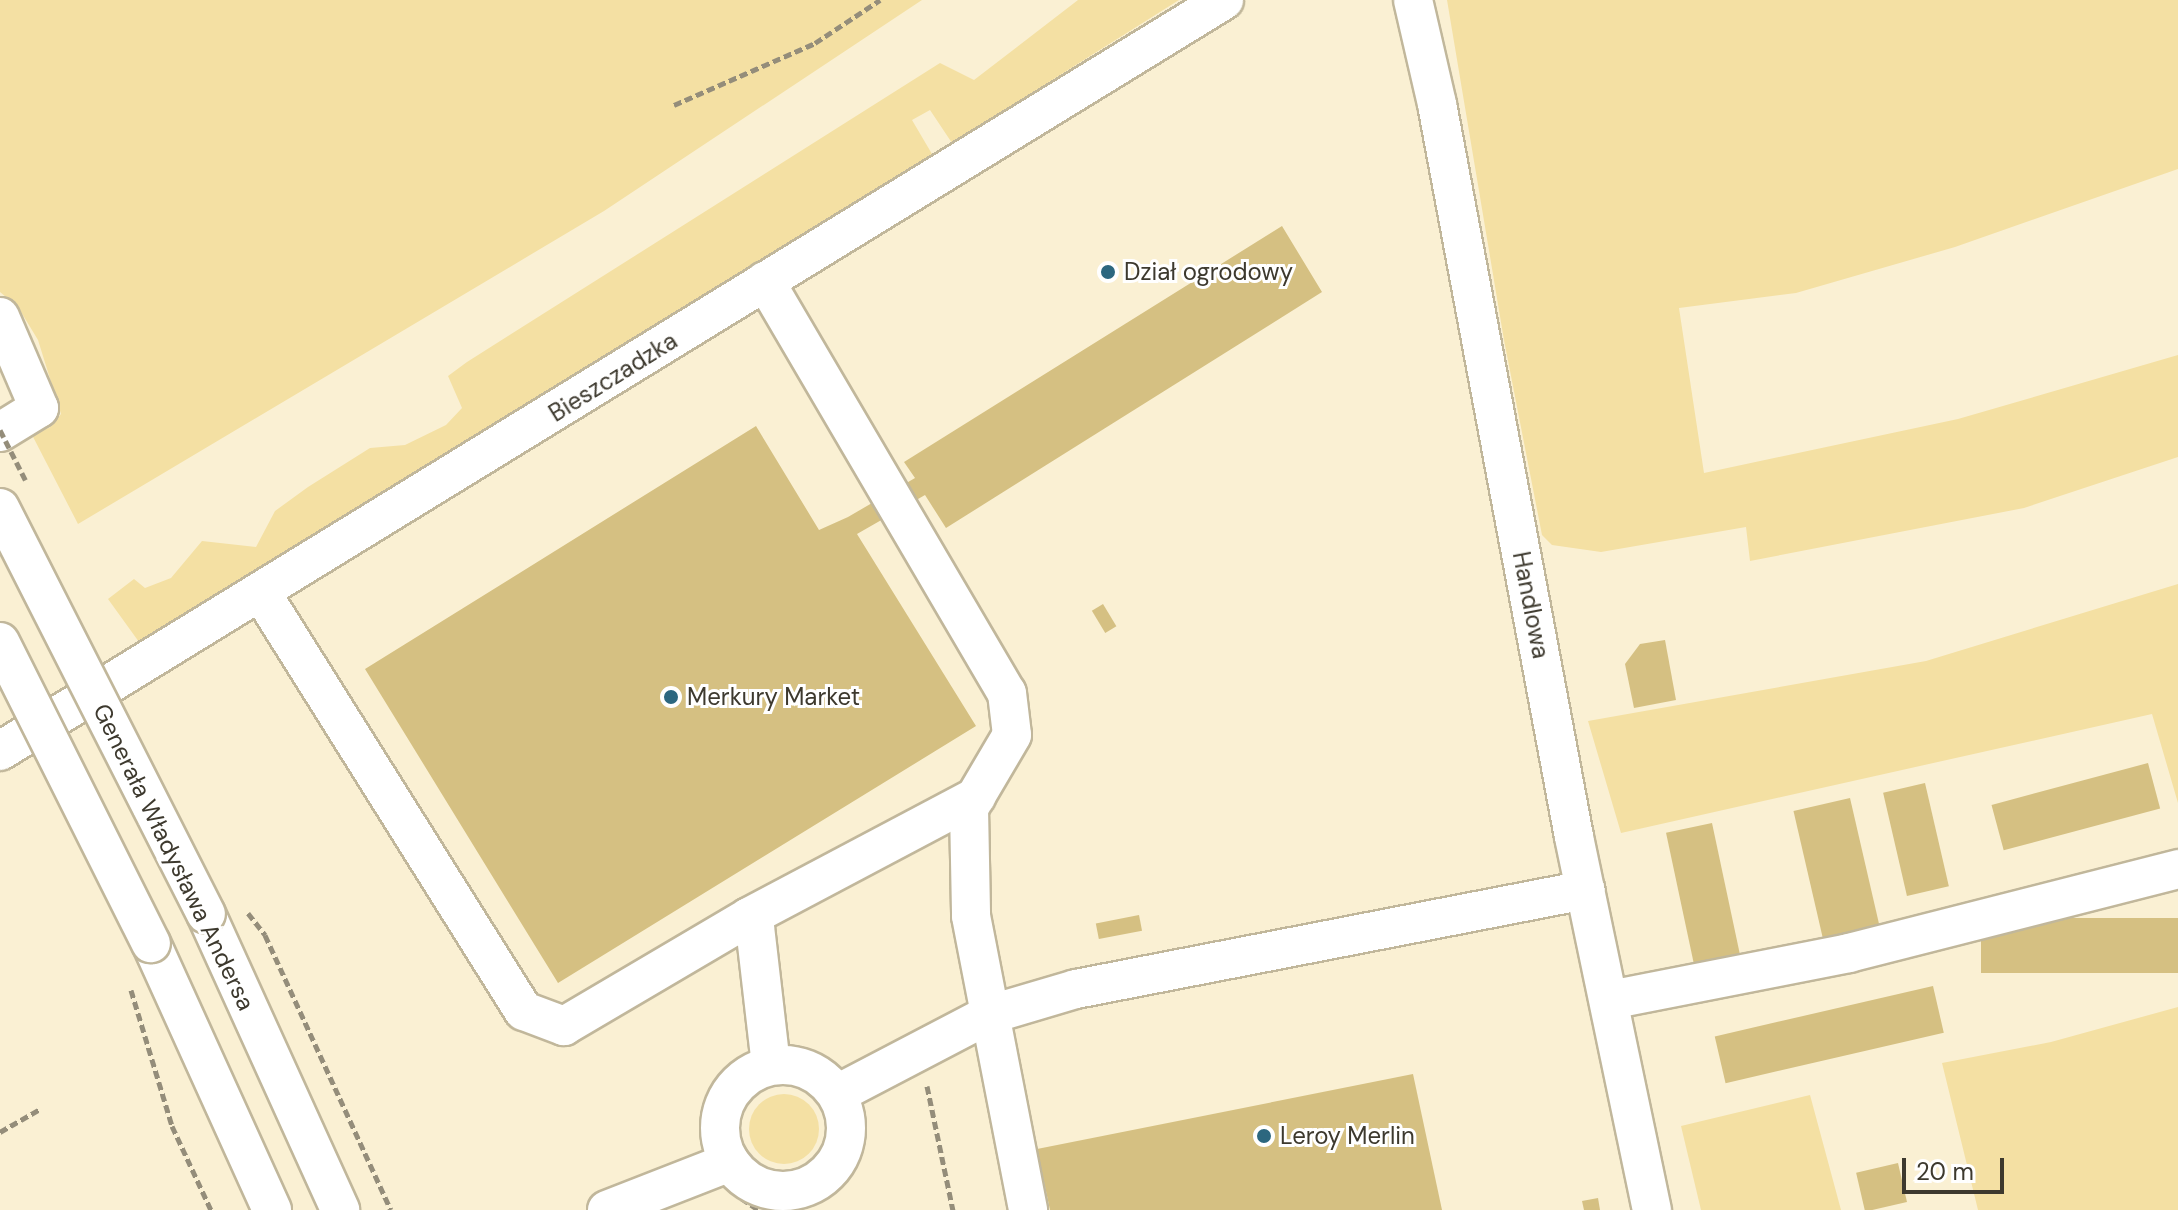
<!DOCTYPE html>
<html>
<head>
<meta charset="utf-8">
<style>
  body { margin:0 }
  #map { position:relative; width:2178px; height:1210px; overflow:hidden; background:#faf0d3; font-family:"DM Sans",sans-serif }
  div>[style] { position:absolute }
  .green>* { inset:0; background:#f4e0a3 }
  .round { border-radius:50% }
  .building>* { inset:0; background:#d5c082; transform-origin:0 0 }
  .path>* { height:5px; margin-top:-2.5px; transform-origin:0; background:repeating-linear-gradient(90deg,#948d7a 0 8px,transparent 0 12px) }
  .roads { filter:drop-shadow(2px 0 #c1b79b) drop-shadow(-2px 0 #c1b79b) drop-shadow(0 2px #c1b79b) drop-shadow(0 -2px #c1b79b) }
  .minor>* { height:38px; margin:-19px; padding:0 19px; transform-origin:19px; border-radius:19px; background:#fff }
  .minor>.ring { margin:-19px; padding:0; box-sizing:content-box; background:none; border:38px solid #fff; border-radius:50% }
  .path-bridge>* { height:5px; margin-top:-2.5px; transform-origin:0; background:repeating-linear-gradient(90deg,#948d7a 0 8px,transparent 0 12px) }
  .bridges { filter:drop-shadow(2px 0 #c1b79b) drop-shadow(-2px 0 #c1b79b) drop-shadow(0 2px #c1b79b) drop-shadow(0 -2px #c1b79b) }
  .minor-bridge>* { height:38px; margin:-19px; padding:0 19px; transform-origin:19px; border-radius:19px; background:#fff }
  .dots>* { width:22px; height:22px; translate:-50% -50%; box-sizing:border-box; border:4px solid #fff; border-radius:50% }
  span { translate:-50% -50%; white-space:nowrap; text-align:center; line-height:1.15; -webkit-text-stroke:6px #fff; paint-order:stroke }
  .poi-label { font-size:24px; color:#3d392e }
  .left { translate:0 -50%; text-align:left }
  .street-label { font-size:24px; color:#3d392e }
  .scale { position:absolute; left:1902px; top:1158px; width:102px; height:36px; box-sizing:border-box; border:4px solid #3d392e; border-top:0; padding-left:10px; font-size:24px; line-height:28px; white-space:nowrap; color:#3d392e; -webkit-text-stroke:6px #fff; paint-order:stroke }
</style>
</head>
<body>
<div id="map">
  <div class="green">
    <div style="clip-path:polygon(0 0,922px 0,604px 211px,78px 524px,30px 431px,49px 428px,61px 414px,38px 340px,18px 307px,0 292px)"></div>
    <div style="clip-path:polygon(1078px 0,1179px 0,952px 143px,930px 110px,912px 120px,932px 154px,139px 642px,108px 599px,134px 579px,145px 588px,171px 578px,202px 541px,256px 547px,275px 511px,308px 487px,370px 448px,405px 445px,446px 425px,462px 408px,448px 376px,467px 362px,940px 63px,974px 80px)"></div>
    <div style="clip-path:polygon(1447px 0,2178px 0,2178px 169px,1955px 247px,1796px 293px,1679px 308px,1704px 473px,1958px 419px,2178px 355px,2178px 457px,2024px 508px,1750px 561px,1746px 527px,1601px 552px,1552px 545px,1542px 535px,1504px 340px)"></div>
    <div style="clip-path:polygon(2178px 584px,2178px 803px,2152px 714px,1621px 833px,1588px 721px,1926px 661px)"></div>
    <div style="clip-path:polygon(2178px 1007px,2178px 1210px,1978px 1210px,1942px 1063px,2051px 1042px)"></div>
    <div class="round" style="left:749px;top:1094px;width:70px;height:70px"></div>
    <div style="clip-path:polygon(1810px 1095px,1841px 1210px,1701px 1210px,1681px 1126px)"></div>
  </div>
  <div class="building">
    <div style="clip-path:polygon(1282px 226px,1322px 292px,946px 528px,925px 495px,857px 534px,976px 726px,558px 983px,365px 669px,756px 426px,819px 530px,848px 517px,915px 478px,904px 462px)"></div>
    <div style="left:1103px;top:604px;width:26px;height:13px;rotate:59deg"></div>
    <div style="clip-path:polygon(1665px 640px,1676px 700px,1634px 708px,1625px 664px,1640px 644px)"></div>
    <div style="left:2148px;top:763px;width:47px;height:162px;rotate:75deg"></div>
    <div style="left:1925px;top:783px;width:106px;height:43px;rotate:77deg"></div>
    <div style="left:1850px;top:798px;width:131px;height:58px;rotate:77deg"></div>
    <div style="left:1712px;top:823px;width:142px;height:47px;rotate:78deg"></div>
    <div style="left:1139px;top:915px;width:16px;height:44px;rotate:79deg"></div>
    <div style="left:2178px;top:918px;width:55px;height:197px;rotate:90deg"></div>
    <div style="left:1933px;top:986px;width:48px;height:224px;rotate:77deg"></div>
    <div style="clip-path:polygon(1413px 1074px,1442px 1210px,1050px 1210px,1037px 1149px)"></div>
    <div style="left:1898px;top:1163px;width:40px;height:43px;rotate:77deg"></div>
    <div style="clip-path:polygon(1598px 1198px,1600px 1210px,1584px 1210px,1582px 1201px)"></div>
  </div>
  <div class="path">
    <div style="left:674px;top:105px;width:154px;rotate:-23.7deg"></div>
    <div style="left:815px;top:43px;width:78px;rotate:-33.5deg"></div>
    <div style="left:248px;top:913px;width:28px;rotate:52deg"></div>
    <div style="left:265px;top:935px;width:302px;rotate:65.4deg"></div>
    <div style="left:131px;top:990px;width:142px;rotate:73.2deg"></div>
    <div style="left:172px;top:1126px;width:93px;rotate:65.1deg"></div>
    <div style="left:927px;top:1086px;width:127px;rotate:78.2deg"></div>
    <div style="left:0;top:1132px;width:46px;rotate:-29.9deg"></div>
    <div style="left:741px;top:1198px;width:22px;rotate:34deg"></div>
  </div>
  <div class="roads">
    <div class="minor">
      <div style="left:1413px;top:0;width:107px;rotate:77deg"></div>
      <div style="left:1437px;top:104px;width:746px;rotate:79.41deg"></div>
      <div style="left:1574px;top:837px;width:381px;rotate:78.2deg"></div>
      <div style="left:765px;top:281px;width:478px;rotate:59.6deg"></div>
      <div style="left:1007px;top:693px;width:42px;rotate:83.2deg"></div>
      <div style="left:1012px;top:735px;width:85px;rotate:120.5deg"></div>
      <div style="left:969px;top:808px;width:108px;rotate:88.9deg"></div>
      <div style="left:971px;top:916px;width:299px;rotate:79deg"></div>
      <div style="left:0;top:317px;width:99px;rotate:66.8deg"></div>
      <div style="left:39px;top:408px;width:46px;rotate:148.4deg"></div>
      <div style="left:262px;top:594px;width:492px;rotate:57.9deg"></div>
      <div style="left:524px;top:1011px;width:43px;rotate:20.6deg"></div>
      <div style="left:564px;top:1026px;width:215px;rotate:-30.5deg"></div>
      <div style="left:749px;top:917px;width:12px;rotate:59deg"></div>
      <div style="left:755px;top:927px;width:139px;rotate:83.4deg"></div>
      <div style="left:0;top:751px;width:1436px;rotate:-31.53deg"></div>
      <div style="left:206px;top:914px;width:325px;rotate:65.6deg"></div>
      <div style="left:749px;top:917px;width:257px;rotate:-27.9deg"></div>
      <div style="left:151px;top:943px;width:293px;rotate:65.6deg"></div>
      <div style="left:1610px;top:1000px;width:244px;rotate:-11.1deg"></div>
      <div style="left:1849px;top:953px;width:340px;rotate:-14.3deg"></div>
      <div class="ring" style="left:720px;top:1065px;width:88px;height:88px"></div>
      <div style="left:837px;top:1094px;width:170px;rotate:-27.6deg"></div>
      <div style="left:988px;top:1015px;width:92px;rotate:-16.5deg"></div>
      <div style="left:1076px;top:989px;width:519px;rotate:-11.01deg"></div>
      <div style="left:607px;top:1210px;width:132px;rotate:-21.3deg"></div>
    </div>
  </div>
  <div class="path-bridge">
    <div style="left:0;top:430px;width:57px;rotate:63deg"></div>
  </div>
  <div class="bridges">
    <div class="minor-bridge">
      <div style="left:0;top:508px;width:455px;rotate:63.1deg"></div>
      <div style="left:0;top:642px;width:337px;rotate:63.4deg"></div>
    </div>
  </div>
  <div class="dots">
    <div style="left:1108px;top:272px;background:#2c677f"></div>
    <div style="left:671px;top:697px;background:#2c677f"></div>
    <div style="left:1264px;top:1136px;background:#2c677f"></div>
  </div>
  <div class="poi-label">
    <span class="left" style="left:1124px;top:272px">Dział ogrodowy</span>
    <span class="left" style="left:687px;top:697px">Merkury Market</span>
    <span class="left" style="left:1280px;top:1136px">Leroy Merlin</span>
  </div>
  <div class="street-label">
    <span style="left:613px;top:377px;rotate:-32deg">Bieszczadzka</span>
    <span style="left:1531px;top:605px;rotate:79deg">Handlowa</span>
    <span style="left:174px;top:857px;rotate:64deg">Generała Władysława Andersa</span>
  </div>
  <div class="scale">20 m</div>
</div>
</body>
</html>
